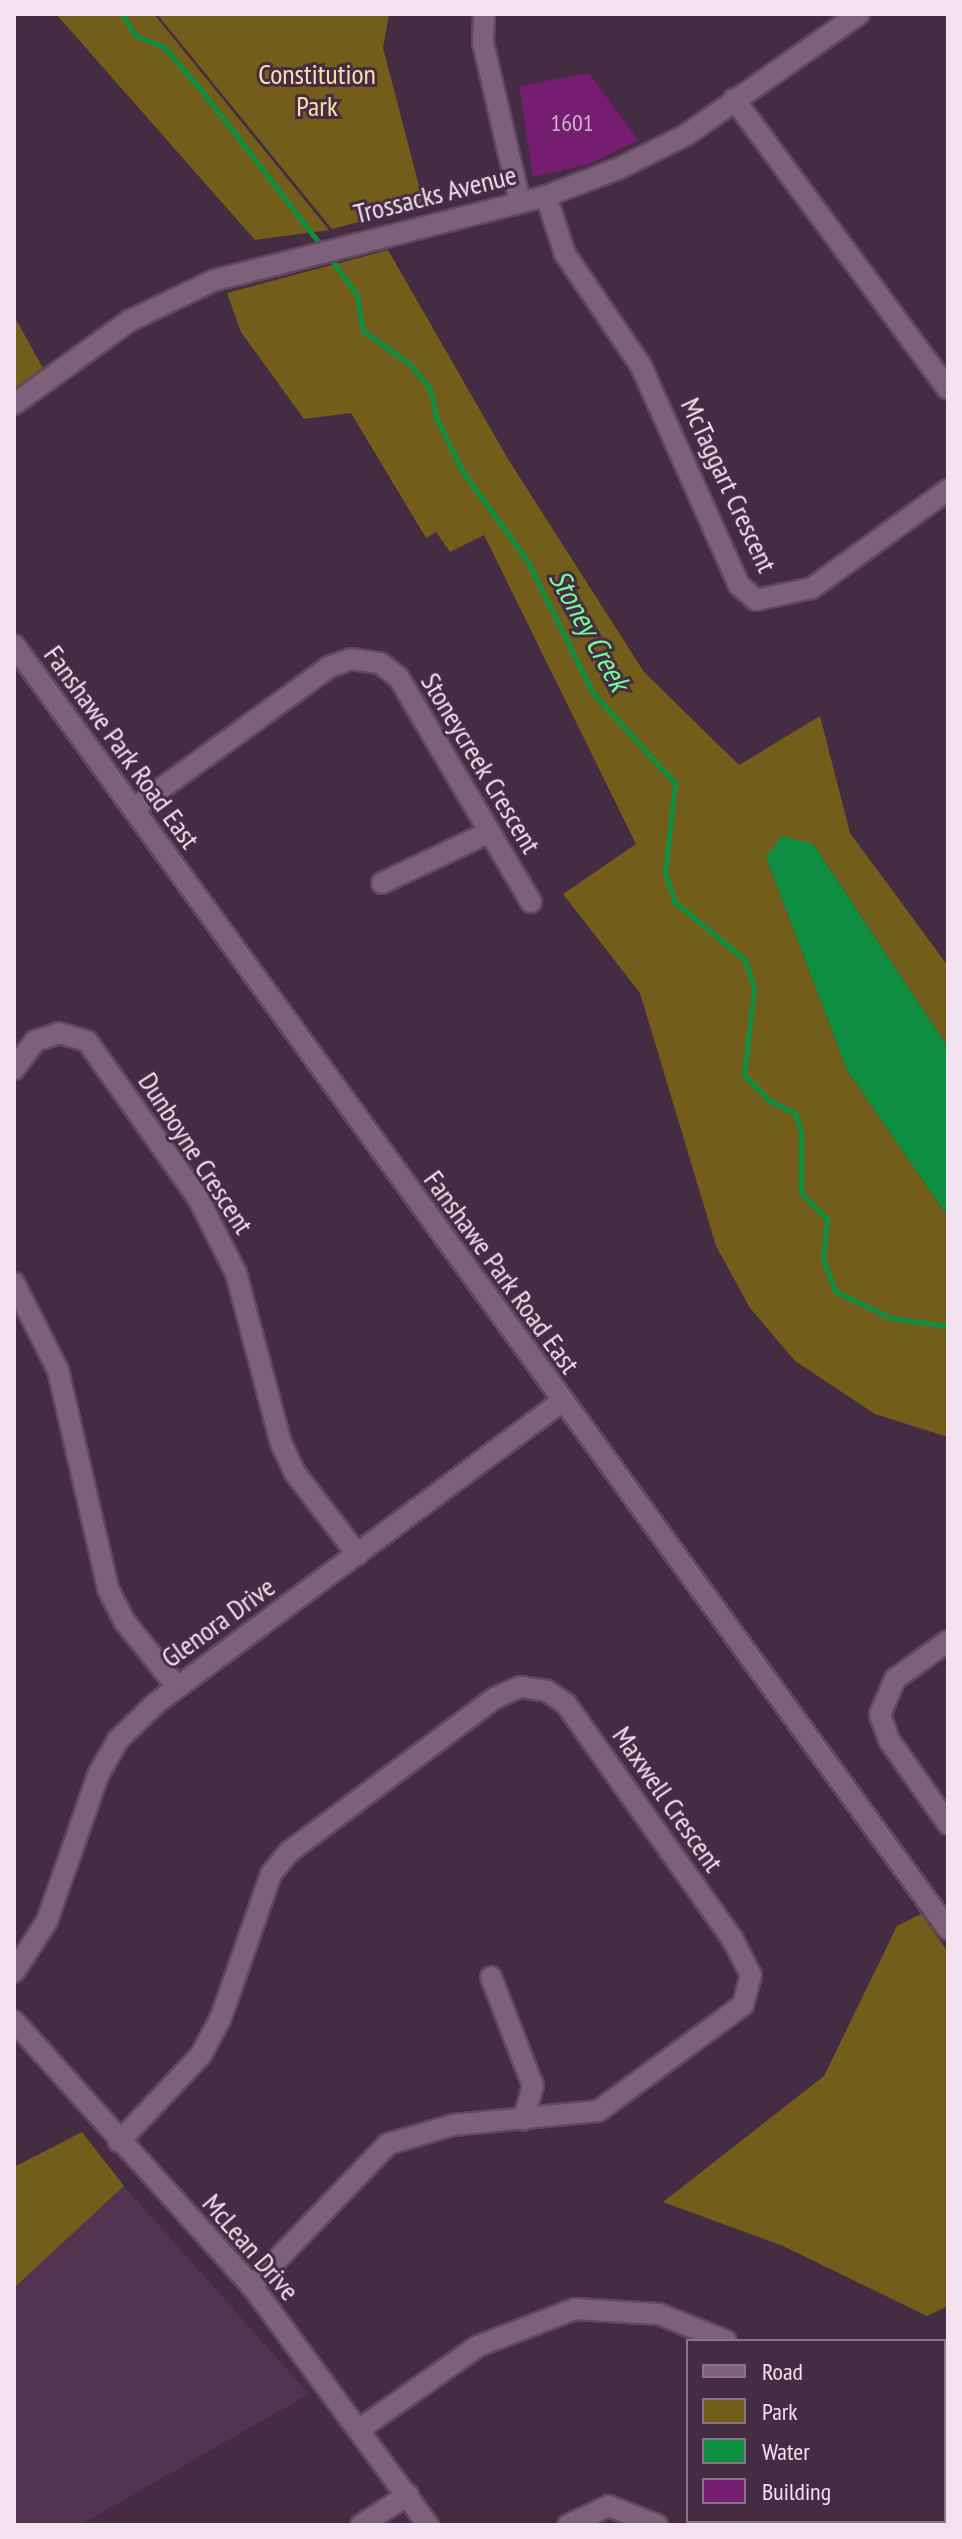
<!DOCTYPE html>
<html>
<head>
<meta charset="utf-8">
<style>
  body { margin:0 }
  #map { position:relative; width:962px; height:2539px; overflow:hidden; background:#452c43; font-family:"PT Sans Narrow",sans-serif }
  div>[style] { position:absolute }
  .built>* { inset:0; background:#523350 }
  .green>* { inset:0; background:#735d1b }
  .water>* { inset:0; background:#0e8e40 }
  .stream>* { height:5px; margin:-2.5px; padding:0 2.5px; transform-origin:2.5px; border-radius:2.5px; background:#0e8e40 }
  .building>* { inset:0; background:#741d71 }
  .roads { filter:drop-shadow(2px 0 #5f495d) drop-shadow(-2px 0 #5f495d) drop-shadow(0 2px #5f495d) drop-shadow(0 -2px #5f495d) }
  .street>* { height:20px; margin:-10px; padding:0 10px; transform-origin:10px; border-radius:10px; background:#7d617b }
  .secondary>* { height:20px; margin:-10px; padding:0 10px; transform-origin:10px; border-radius:10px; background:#7d617b }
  span { translate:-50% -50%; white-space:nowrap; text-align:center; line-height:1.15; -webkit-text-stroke:6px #452c43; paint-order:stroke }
  .number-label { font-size:24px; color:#d2b1d0 }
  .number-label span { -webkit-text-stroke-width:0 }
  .park-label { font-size:28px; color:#f6e1ab }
  .street-label { font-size:28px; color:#f2e2f0 }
  .water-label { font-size:30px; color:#75fd97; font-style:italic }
  .frame { position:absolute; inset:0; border:16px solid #f2e2f0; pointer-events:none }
  .legend { position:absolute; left:686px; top:2339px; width:260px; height:184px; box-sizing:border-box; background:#452c43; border:2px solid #8a7588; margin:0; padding:10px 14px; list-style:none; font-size:24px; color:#f2e2f0 }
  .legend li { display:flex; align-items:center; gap:16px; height:40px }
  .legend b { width:40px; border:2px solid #8a7588 }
</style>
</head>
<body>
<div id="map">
  <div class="built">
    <div style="clip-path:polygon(124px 2186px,309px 2394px,80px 2525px,14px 2525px,14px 2288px)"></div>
  </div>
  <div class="green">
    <div style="clip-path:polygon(56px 14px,154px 14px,329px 230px,255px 240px)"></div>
    <div style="clip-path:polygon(157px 14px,389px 14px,383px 48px,424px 205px,332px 229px)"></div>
    <div style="clip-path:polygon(388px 250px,508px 459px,644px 672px,739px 765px,820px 716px,850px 833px,948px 966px,948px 1047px,813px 844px,766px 857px,847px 1070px,948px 1217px,948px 1437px,875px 1414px,795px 1361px,750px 1308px,716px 1246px,640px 993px,563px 894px,636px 844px,484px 535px,450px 552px,436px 532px,426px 538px,351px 413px,304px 419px,241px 332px,227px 293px)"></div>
    <div style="clip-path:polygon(14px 316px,43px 368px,14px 390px)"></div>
    <div style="clip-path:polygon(921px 1914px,948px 1952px,948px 2306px,927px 2316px,783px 2246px,663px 2202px,824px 2076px,897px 1926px)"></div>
    <div style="clip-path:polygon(82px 2132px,124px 2186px,14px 2288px,14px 2167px)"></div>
  </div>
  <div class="water">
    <div style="clip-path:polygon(782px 836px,813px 844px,948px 1047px,948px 1217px,847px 1070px,766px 857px)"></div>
  </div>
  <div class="stream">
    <div style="left:122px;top:14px;width:26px;rotate:58deg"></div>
    <div style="left:136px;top:36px;width:30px;rotate:21deg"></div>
    <div style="left:164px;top:47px;width:58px;rotate:49.2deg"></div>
    <div style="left:202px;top:91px;width:197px;rotate:52.4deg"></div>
    <div style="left:328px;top:255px;width:49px;rotate:54.1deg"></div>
    <div style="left:357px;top:295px;width:36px;rotate:81deg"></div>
    <div style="left:363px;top:331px;width:57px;rotate:35.1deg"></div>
    <div style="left:410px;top:364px;width:32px;rotate:51deg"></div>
    <div style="left:430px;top:389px;width:29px;rotate:78deg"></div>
    <div style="left:436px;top:417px;width:61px;rotate:63.9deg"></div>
    <div style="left:463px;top:472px;width:109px;rotate:54deg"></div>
    <div style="left:527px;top:560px;width:148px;rotate:63.6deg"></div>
    <div style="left:593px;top:693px;width:122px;rotate:47.7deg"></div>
    <div style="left:675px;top:783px;width:90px;rotate:96.4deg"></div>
    <div style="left:665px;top:872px;width:32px;rotate:72deg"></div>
    <div style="left:675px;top:902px;width:91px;rotate:39.6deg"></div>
    <div style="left:745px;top:960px;width:29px;rotate:72deg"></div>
    <div style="left:754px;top:988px;width:88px;rotate:96.6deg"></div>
    <div style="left:744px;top:1075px;width:37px;rotate:45deg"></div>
    <div style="left:770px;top:1101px;width:28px;rotate:26deg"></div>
    <div style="left:795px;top:1113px;width:20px;rotate:72deg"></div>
    <div style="left:801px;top:1132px;width:61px;rotate:90deg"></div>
    <div style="left:801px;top:1193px;width:37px;rotate:45deg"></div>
    <div style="left:827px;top:1219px;width:40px;rotate:95.7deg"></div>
    <div style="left:823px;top:1259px;width:34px;rotate:69deg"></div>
    <div style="left:835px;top:1291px;width:62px;rotate:25.7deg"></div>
    <div style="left:891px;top:1318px;width:58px;rotate:8deg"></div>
  </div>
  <div class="building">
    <div style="clip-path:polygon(589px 73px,638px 140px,590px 164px,533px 177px,519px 86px)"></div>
  </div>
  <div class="roads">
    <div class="street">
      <div style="left:484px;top:14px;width:29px;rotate:92deg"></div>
      <div style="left:483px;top:43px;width:163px;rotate:76.9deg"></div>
      <div style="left:734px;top:99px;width:360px;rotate:53.6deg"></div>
      <div style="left:546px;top:196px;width:61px;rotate:71.9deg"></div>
      <div style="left:565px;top:254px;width:135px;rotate:55.8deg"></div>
      <div style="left:641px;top:366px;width:240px;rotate:65.9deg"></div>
      <div style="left:739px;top:585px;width:23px;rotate:41deg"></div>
      <div style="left:756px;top:600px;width:57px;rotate:-12.1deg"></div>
      <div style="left:812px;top:588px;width:168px;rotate:-35.8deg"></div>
      <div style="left:133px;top:809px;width:242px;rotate:-35.9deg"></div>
      <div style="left:329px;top:667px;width:23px;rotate:-20deg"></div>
      <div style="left:351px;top:659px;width:29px;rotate:8deg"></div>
      <div style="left:380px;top:663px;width:24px;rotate:38deg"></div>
      <div style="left:399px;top:678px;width:260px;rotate:59.5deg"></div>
      <div style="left:382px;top:883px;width:119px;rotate:-25.3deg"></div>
      <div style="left:14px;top:1069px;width:35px;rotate:-53deg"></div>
      <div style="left:35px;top:1041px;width:25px;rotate:-18deg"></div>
      <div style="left:59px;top:1033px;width:29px;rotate:16deg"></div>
      <div style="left:87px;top:1041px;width:192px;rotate:54.7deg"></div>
      <div style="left:198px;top:1198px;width:84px;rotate:63.1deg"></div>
      <div style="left:236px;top:1273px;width:176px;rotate:75.2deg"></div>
      <div style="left:281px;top:1443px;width:33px;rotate:65deg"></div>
      <div style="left:295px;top:1473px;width:103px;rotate:52.5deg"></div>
      <div style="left:14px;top:1283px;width:97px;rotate:63.2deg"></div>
      <div style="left:58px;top:1370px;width:225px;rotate:77.1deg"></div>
      <div style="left:108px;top:1589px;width:37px;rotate:63deg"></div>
      <div style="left:125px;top:1622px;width:83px;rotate:51.3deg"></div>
      <div style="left:948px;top:1641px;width:65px;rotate:144.4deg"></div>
      <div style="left:895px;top:1679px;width:39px;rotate:113deg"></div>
      <div style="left:880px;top:1715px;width:27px;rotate:70deg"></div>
      <div style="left:889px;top:1740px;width:103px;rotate:54.9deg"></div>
      <div style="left:491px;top:1977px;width:117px;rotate:68.9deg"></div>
      <div style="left:533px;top:2086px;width:35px;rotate:106deg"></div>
      <div style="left:119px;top:2142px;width:120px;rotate:-46.7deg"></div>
      <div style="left:201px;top:2055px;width:40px;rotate:-62deg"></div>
      <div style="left:220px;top:2020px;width:155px;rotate:-70.7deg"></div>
      <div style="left:271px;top:1874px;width:28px;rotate:-51deg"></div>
      <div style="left:289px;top:1852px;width:257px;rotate:-36.8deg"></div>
      <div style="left:495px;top:1698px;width:27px;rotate:-24deg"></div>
      <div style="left:520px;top:1687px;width:27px;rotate:8deg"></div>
      <div style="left:547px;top:1691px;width:23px;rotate:34deg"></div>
      <div style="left:566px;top:1704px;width:289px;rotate:54.7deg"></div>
      <div style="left:733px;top:1940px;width:39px;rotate:63deg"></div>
      <div style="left:751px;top:1975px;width:31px;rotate:105deg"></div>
      <div style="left:743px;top:2005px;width:180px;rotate:143.8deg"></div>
      <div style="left:598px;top:2111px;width:146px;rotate:174.5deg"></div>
      <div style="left:453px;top:2125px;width:68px;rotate:163.7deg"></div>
      <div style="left:388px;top:2144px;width:197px;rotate:133.8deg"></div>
      <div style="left:361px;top:2428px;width:143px;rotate:-35deg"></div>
      <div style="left:478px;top:2346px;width:104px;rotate:-20.9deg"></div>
      <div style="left:575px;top:2309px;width:84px;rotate:3.4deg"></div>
      <div style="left:659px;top:2314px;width:72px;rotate:21.9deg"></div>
      <div style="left:944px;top:2439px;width:4px;rotate:-14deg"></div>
      <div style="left:361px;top:2525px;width:56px;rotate:-32.6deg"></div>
      <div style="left:568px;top:2525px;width:45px;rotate:-24.9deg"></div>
      <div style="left:609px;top:2506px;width:52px;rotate:21.6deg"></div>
    </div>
    <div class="secondary">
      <div style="left:14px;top:404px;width:142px;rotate:-35.8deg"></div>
      <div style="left:129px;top:321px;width:95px;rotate:-25.5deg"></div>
      <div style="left:215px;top:280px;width:341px;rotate:-14.2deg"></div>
      <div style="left:546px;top:196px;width:79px;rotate:-20.7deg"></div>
      <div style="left:620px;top:168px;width:74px;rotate:-26.6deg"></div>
      <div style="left:686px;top:135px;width:211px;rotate:-35deg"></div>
      <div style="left:14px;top:645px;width:1588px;rotate:53.97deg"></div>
      <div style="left:14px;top:1972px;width:61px;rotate:-57.1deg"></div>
      <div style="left:47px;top:1921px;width:155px;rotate:-70.7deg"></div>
      <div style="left:98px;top:1775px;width:40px;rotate:-60.3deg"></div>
      <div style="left:118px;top:1740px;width:52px;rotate:-44.2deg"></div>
      <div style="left:155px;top:1704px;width:506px;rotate:-36.64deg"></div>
      <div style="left:14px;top:2021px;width:356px;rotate:48.1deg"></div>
      <div style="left:252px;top:2286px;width:297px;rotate:53.6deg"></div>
    </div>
  </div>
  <div class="number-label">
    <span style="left:572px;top:123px">1601</span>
  </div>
  <div class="park-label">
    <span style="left:317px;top:90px">Constitution<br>Park</span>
  </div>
  <div class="street-label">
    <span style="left:435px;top:194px;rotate:-14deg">Trossacks Avenue</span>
    <span style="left:729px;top:485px;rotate:65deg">McTaggart Crescent</span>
    <span style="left:122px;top:747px;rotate:54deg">Fanshawe Park Road East</span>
    <span style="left:481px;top:763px;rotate:59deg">Stoneycreek Crescent</span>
    <span style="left:196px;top:1153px;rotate:57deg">Dunboyne Crescent</span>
    <span style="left:502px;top:1272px;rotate:54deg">Fanshawe Park Road East</span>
    <span style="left:218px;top:1622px;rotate:-36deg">Glenora Drive</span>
    <span style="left:668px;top:1799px;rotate:55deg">Maxwell Crescent</span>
    <span style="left:251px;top:2247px;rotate:49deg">McLean Drive</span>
  </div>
  <div class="water-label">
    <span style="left:590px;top:630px;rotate:61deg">Stoney Creek</span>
  </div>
  <div class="frame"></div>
  <ul class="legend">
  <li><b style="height:10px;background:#7d617b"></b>Road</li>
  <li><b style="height:22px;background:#735d1b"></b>Park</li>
  <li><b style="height:22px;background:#0e8e40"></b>Water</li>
  <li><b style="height:22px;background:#741d71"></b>Building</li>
  </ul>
</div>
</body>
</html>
